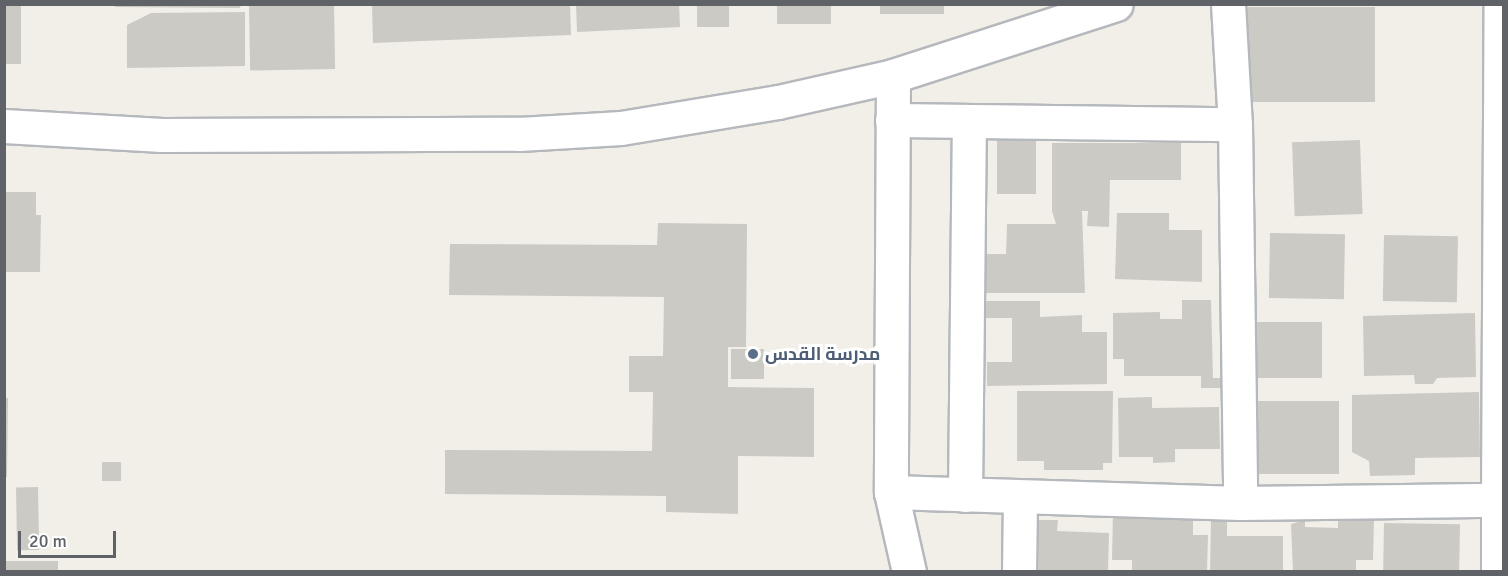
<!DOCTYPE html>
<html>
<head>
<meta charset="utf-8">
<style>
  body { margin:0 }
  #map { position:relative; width:1508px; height:576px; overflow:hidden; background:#f1efe8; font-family:Signika,Cairo,sans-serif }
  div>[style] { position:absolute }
  .building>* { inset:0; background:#cccac5; transform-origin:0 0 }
  .roads { filter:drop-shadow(2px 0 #b5b8bc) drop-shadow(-2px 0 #b5b8bc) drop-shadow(0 2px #b5b8bc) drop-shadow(0 -2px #b5b8bc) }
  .street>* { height:33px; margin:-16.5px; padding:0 16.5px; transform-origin:16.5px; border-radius:16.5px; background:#fff }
  .dots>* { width:16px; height:16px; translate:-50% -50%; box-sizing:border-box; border:3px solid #fff; border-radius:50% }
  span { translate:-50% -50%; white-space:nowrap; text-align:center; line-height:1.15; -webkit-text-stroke:6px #fff; paint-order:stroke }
  .service-label { font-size:18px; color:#4e5e75; font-weight:700 }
  .left { translate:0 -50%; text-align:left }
  .frame { position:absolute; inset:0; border:6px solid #5f6368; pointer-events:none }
  .scale { position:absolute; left:18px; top:531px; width:98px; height:27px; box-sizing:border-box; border:3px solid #5f6368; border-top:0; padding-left:8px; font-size:18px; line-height:21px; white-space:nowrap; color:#5f6368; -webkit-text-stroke:4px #fff; paint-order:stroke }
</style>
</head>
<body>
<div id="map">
  <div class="building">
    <div style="left:4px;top:4px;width:17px;height:60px"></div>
    <div style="clip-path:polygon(115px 4px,241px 4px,240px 8px,115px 7px)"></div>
    <div style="left:334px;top:4px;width:65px;height:85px;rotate:89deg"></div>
    <div style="clip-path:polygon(372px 4px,570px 4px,571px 35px,373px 43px)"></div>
    <div style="clip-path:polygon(576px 4px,679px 4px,680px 27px,577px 32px)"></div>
    <div style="left:697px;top:4px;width:32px;height:23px"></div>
    <div style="left:777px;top:4px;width:54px;height:20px"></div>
    <div style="left:880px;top:4px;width:64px;height:10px"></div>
    <div style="left:1247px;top:7px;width:128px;height:95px"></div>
    <div style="clip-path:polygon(245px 12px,245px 66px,127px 68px,127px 25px,151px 13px)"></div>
    <div style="left:997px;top:140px;width:39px;height:54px"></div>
    <div style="left:1360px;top:140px;width:74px;height:68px;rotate:88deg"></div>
    <div style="clip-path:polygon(1052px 143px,1181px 143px,1181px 180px,1110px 180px,1109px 227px,1087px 226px,1088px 211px,1082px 211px,1085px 293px,973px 293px,973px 254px,1006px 254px,1007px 224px,1056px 224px,1052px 211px)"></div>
    <div style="clip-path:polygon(4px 192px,36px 192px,36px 215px,41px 215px,40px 272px,4px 272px)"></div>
    <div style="clip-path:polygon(1117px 213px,1169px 213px,1169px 230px,1202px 230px,1202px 282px,1115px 279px)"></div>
    <div style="clip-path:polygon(658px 223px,747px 224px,746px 347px,728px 347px,728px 387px,814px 388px,814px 457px,738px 456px,738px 514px,666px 512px,666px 496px,445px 494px,445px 450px,652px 451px,653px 392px,629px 392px,629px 356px,663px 356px,664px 297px,449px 295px,450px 244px,657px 245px)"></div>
    <div style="left:1270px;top:233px;width:75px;height:65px;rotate:1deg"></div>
    <div style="left:1384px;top:235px;width:74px;height:66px;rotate:1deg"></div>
    <div style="clip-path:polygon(1182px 300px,1211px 300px,1213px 378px,1221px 378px,1222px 388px,1201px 388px,1201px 376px,1124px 376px,1124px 359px,1113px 359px,1113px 313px,1160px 312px,1160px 319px,1182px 319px)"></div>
    <div style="clip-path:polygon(985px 301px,1040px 301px,1040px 317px,1082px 315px,1082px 332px,1107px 332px,1107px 384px,987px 386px,987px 362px,1012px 362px,1012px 318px,985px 318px)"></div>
    <div style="clip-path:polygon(1475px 313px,1476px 377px,1437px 378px,1433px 384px,1415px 384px,1414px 375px,1364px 376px,1363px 316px)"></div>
    <div style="left:1254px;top:322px;width:68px;height:56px"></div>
    <div style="left:731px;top:349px;width:33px;height:30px"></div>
    <div style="clip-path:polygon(1017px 391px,1113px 391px,1112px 463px,1103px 463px,1103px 470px,1044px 470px,1044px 461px,1017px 461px)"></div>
    <div style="clip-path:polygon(1479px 392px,1480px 457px,1415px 458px,1415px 475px,1370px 476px,1369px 461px,1352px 452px,1352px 395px)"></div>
    <div style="clip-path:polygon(1152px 397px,1152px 408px,1219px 407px,1220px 449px,1175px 449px,1175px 462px,1153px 463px,1153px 457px,1119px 457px,1118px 398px)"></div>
    <div style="clip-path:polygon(4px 398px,8px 398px,7px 477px,4px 477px)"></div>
    <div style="left:1339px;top:401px;width:73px;height:83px;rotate:90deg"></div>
    <div style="left:102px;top:462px;width:19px;height:19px"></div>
    <div style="left:38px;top:487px;width:63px;height:22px;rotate:89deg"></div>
    <div style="clip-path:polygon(1113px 512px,1193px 515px,1193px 535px,1208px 535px,1207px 572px,1132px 572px,1132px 560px,1112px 560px)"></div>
    <div style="clip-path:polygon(1338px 517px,1374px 517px,1373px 560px,1356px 560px,1356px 572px,1293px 572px,1291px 524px,1305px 520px,1305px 527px,1338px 528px)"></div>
    <div style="clip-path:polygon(1030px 520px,1058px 520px,1057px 531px,1109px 533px,1108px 572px,1038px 572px,1039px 536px,1029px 536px)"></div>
    <div style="clip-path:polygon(1211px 521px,1227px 521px,1227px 536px,1283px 536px,1283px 572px,1210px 572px)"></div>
    <div style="left:1384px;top:523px;width:76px;height:49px;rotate:1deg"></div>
    <div style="left:5px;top:561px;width:53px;height:11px"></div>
  </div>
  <div class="roads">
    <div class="street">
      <div style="left:1228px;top:4px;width:120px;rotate:86.7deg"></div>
      <div style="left:1235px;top:124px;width:379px;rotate:89.2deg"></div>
      <div style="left:893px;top:76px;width:416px;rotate:90.3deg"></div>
      <div style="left:891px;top:492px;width:82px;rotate:77.3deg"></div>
      <div style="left:892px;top:120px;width:343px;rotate:0.7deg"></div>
      <div style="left:4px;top:126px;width:158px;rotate:3.3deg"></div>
      <div style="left:162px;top:135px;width:357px;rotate:-0.2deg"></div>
      <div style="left:519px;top:134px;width:102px;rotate:-3.4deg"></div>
      <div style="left:621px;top:128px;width:159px;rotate:-9.4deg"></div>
      <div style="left:778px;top:102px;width:118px;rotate:-12.7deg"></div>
      <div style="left:893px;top:76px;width:234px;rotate:-17.9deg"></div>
      <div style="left:891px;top:492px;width:349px;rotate:1.8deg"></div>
      <div style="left:1240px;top:503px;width:258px;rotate:-0.7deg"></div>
      <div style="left:1498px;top:500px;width:496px;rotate:-89.7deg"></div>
      <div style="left:965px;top:495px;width:374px;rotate:-89.4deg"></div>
      <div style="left:1019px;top:572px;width:74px;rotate:-89.2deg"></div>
      <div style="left:1498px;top:572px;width:72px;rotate:-90deg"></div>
    </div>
  </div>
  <div class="dots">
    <div style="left:753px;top:354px;background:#5c6f8a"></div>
  </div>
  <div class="service-label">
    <span class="left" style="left:765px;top:354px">مدرسة القدس</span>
  </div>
  <div class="frame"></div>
  <div class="scale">20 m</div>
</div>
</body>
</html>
